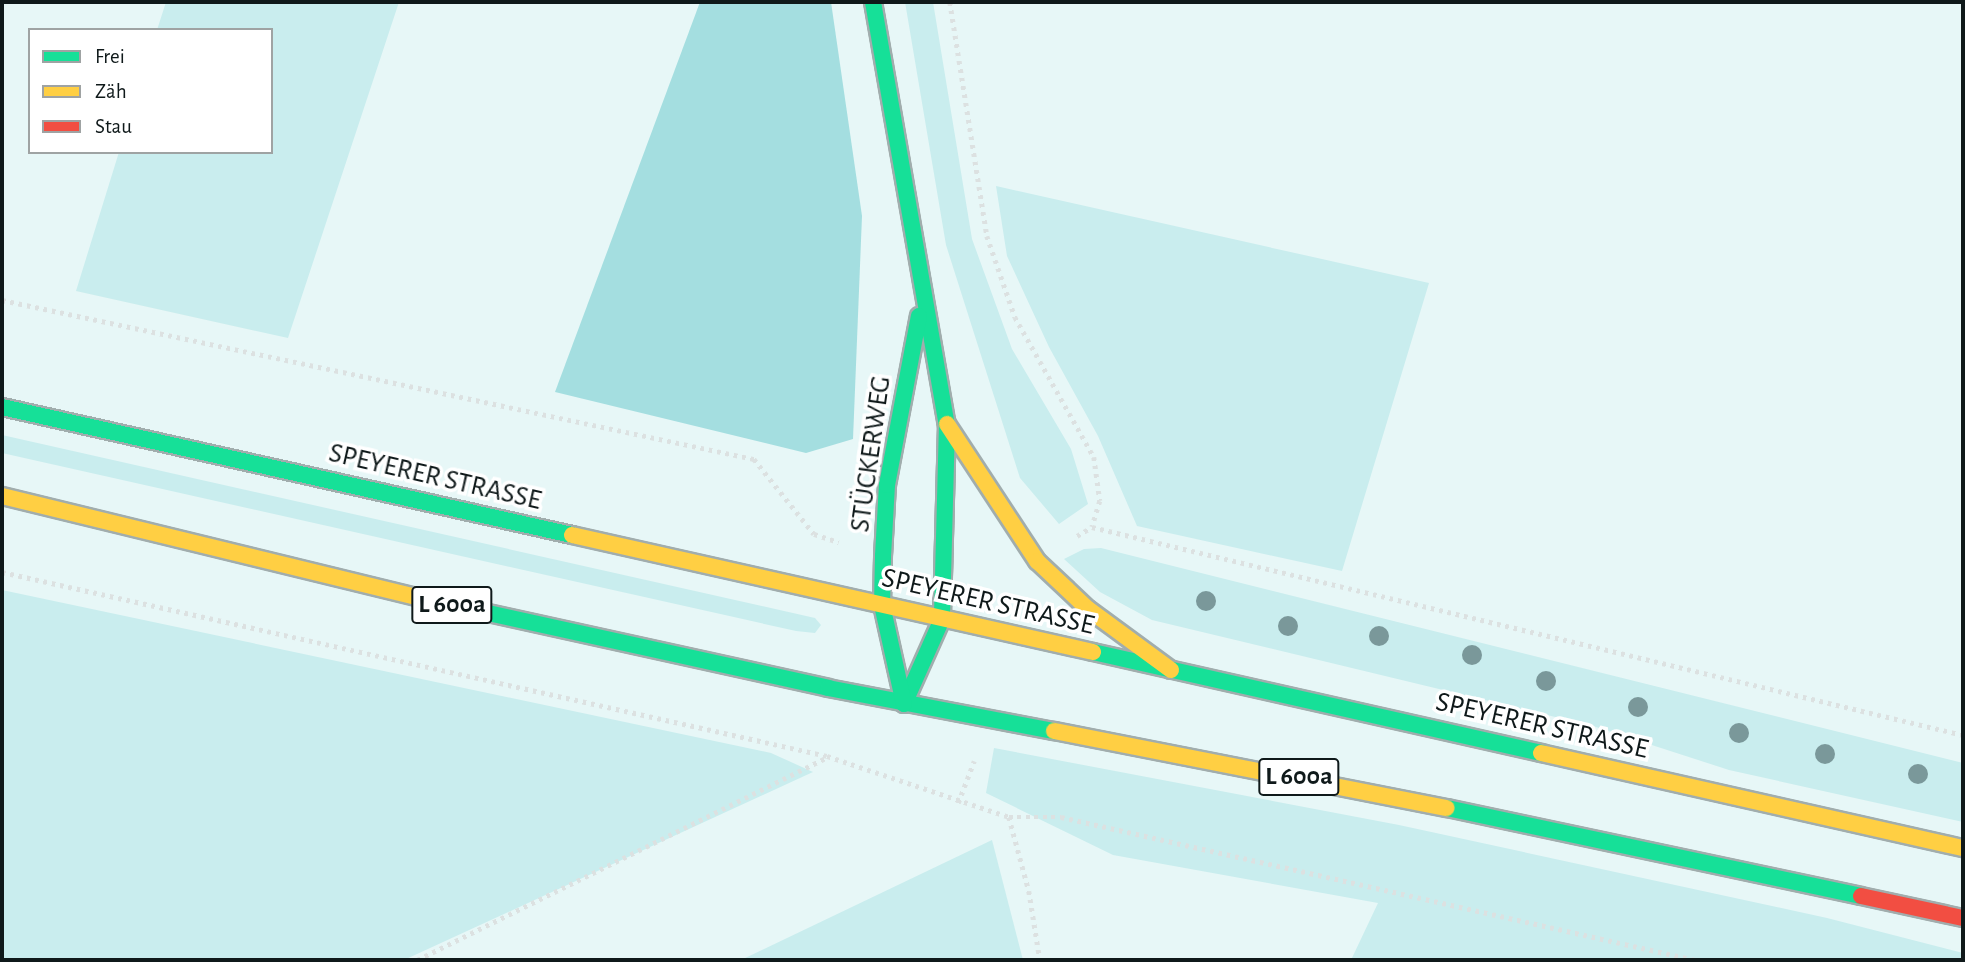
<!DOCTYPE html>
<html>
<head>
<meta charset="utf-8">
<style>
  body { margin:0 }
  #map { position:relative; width:1965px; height:962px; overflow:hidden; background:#e7f7f7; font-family:"Alegreya Sans",sans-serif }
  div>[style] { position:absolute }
  .green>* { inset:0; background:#c9edee }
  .forest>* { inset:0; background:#a4dee0 }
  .path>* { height:4.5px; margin-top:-2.25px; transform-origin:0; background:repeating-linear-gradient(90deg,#dce1e1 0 3.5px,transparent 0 8.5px) }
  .roads { filter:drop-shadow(2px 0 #a1adad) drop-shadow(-2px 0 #a1adad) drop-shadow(0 2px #a1adad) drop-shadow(0 -2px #a1adad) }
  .fast>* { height:16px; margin:-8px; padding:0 8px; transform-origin:8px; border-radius:8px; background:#16e098 }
  .slow>* { height:16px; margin:-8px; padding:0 8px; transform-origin:8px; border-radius:8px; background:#ffcf43 }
  .jam>* { height:16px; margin:-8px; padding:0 8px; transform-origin:8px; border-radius:8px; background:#f24e42 }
  .trees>* { width:20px; height:20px; margin:-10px; border-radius:50%; background:#7a989a }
  span { translate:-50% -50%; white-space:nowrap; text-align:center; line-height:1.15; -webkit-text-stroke:7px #fff; paint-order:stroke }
  .shield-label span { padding:2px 5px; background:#fff; border:2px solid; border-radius:5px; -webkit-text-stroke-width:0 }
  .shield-label { font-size:26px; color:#0f191a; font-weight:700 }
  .street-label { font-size:28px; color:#0f191a }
  .frame { position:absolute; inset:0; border:4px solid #0f191a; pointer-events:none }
  .legend { position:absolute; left:28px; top:28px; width:245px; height:126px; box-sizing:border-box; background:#fff; border:2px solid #9fa3a3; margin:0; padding:9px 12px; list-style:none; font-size:21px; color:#0f191a }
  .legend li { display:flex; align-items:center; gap:14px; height:35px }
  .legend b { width:35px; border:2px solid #9fa3a3 }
</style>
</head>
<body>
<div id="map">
  <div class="green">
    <div style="clip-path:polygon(166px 2px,399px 2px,288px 338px,76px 291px,119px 152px,271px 152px,271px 30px,157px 30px)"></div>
    <div style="clip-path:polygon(905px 2px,933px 2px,972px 239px,1012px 349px,1071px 449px,1088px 504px,1059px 524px,1020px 478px,946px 245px)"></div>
    <div style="clip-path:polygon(996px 186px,1429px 283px,1342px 571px,1137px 526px,1098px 436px,1049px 347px,1007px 256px)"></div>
    <div style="clip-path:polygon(2px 435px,815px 618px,821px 625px,815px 633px,796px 631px,2px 453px)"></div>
    <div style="clip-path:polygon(1101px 548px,1963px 763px,1963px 822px,1729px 770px,1593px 726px,1152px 620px,1100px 592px,1064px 559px,1084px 549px)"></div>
    <div style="clip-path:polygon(2px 590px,771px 753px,813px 772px,404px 960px,2px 960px)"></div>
    <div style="clip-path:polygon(994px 748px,1399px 825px,1827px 918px,1963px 953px,1963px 960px,1351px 960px,1378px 903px,1113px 855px,986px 793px)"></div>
    <div style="clip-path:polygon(992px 840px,1023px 960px,741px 960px)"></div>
  </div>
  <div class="forest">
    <div style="clip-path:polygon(700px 2px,831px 2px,862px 216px,853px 439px,806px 453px,555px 392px)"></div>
  </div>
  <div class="path">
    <div style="left:950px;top:2px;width:237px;rotate:81deg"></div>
    <div style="left:987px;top:236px;width:86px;rotate:70.9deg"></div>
    <div style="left:1015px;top:317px;width:161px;rotate:60.6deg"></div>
    <div style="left:1094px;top:457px;width:44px;rotate:82.2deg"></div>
    <div style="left:1100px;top:501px;width:27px;rotate:107deg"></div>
    <div style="left:2px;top:300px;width:769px;rotate:11.94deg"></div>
    <div style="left:754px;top:459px;width:96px;rotate:51.3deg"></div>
    <div style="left:814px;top:534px;width:26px;rotate:18deg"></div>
    <div style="left:1077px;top:536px;width:17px;rotate:-31deg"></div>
    <div style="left:1092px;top:527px;width:895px;rotate:13.43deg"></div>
    <div style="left:2px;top:572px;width:845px;rotate:12.57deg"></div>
    <div style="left:827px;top:756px;width:192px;rotate:18.5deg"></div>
    <div style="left:1009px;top:817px;width:52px"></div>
    <div style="left:1061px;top:817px;width:650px;rotate:12.71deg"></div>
    <div style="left:958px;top:803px;width:45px;rotate:-69.1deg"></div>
    <div style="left:1009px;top:817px;width:77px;rotate:74.9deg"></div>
    <div style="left:1029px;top:891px;width:70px;rotate:80.9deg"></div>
    <div style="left:417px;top:960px;width:458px;rotate:-26.3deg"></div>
  </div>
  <div class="roads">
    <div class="fast">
      <div style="left:873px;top:2px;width:428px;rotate:80.1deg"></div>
      <div style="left:947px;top:424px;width:195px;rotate:91.5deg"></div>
      <div style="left:942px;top:619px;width:93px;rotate:114.1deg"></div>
      <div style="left:2px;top:407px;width:584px;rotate:12.66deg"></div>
      <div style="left:438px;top:602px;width:399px;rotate:12.4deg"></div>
      <div style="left:828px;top:688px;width:230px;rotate:10.8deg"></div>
      <div style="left:1093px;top:652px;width:459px;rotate:12.7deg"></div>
      <div style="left:904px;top:704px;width:101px;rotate:-102.5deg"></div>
      <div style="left:882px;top:605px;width:49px;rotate:-88.8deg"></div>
      <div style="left:883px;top:556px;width:71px;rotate:-86.8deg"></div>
      <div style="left:887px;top:485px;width:172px;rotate:-79.3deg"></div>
      <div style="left:1447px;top:808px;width:423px;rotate:12deg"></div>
    </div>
    <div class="slow">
      <div style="left:947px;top:424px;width:164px;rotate:56.7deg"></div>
      <div style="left:1037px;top:561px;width:70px;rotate:43.3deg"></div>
      <div style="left:1088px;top:609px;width:103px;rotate:36.3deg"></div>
      <div style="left:2px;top:496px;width:449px;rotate:13.7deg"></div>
      <div style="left:572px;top:535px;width:534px;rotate:12.66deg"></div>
      <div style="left:1054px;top:731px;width:400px;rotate:11.1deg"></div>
      <div style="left:1541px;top:753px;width:433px;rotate:12.7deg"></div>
    </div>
    <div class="jam">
      <div style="left:1861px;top:896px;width:104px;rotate:12.2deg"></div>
    </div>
  </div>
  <div class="trees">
    <div style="left:1206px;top:601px"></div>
    <div style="left:1288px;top:626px"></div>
    <div style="left:1379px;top:636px"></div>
    <div style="left:1472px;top:655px"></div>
    <div style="left:1546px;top:681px"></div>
    <div style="left:1638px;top:707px"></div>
    <div style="left:1739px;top:733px"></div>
    <div style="left:1825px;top:754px"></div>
    <div style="left:1918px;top:774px"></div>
  </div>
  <div class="shield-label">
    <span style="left:452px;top:605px">L 600a</span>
    <span style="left:1299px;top:777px">L 600a</span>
  </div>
  <div class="street-label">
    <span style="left:871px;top:454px;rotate:-82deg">STÜCKERWEG</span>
    <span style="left:435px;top:477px;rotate:13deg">SPEYERER STRASSE</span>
    <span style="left:988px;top:602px;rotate:13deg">SPEYERER STRASSE</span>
    <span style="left:1542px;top:726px;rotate:13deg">SPEYERER STRASSE</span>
  </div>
  <div class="frame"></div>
  <ul class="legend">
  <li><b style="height:9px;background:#16e098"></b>Frei</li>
  <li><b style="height:9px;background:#ffcf43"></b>Zäh</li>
  <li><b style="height:9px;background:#f24e42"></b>Stau</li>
  </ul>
</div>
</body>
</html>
